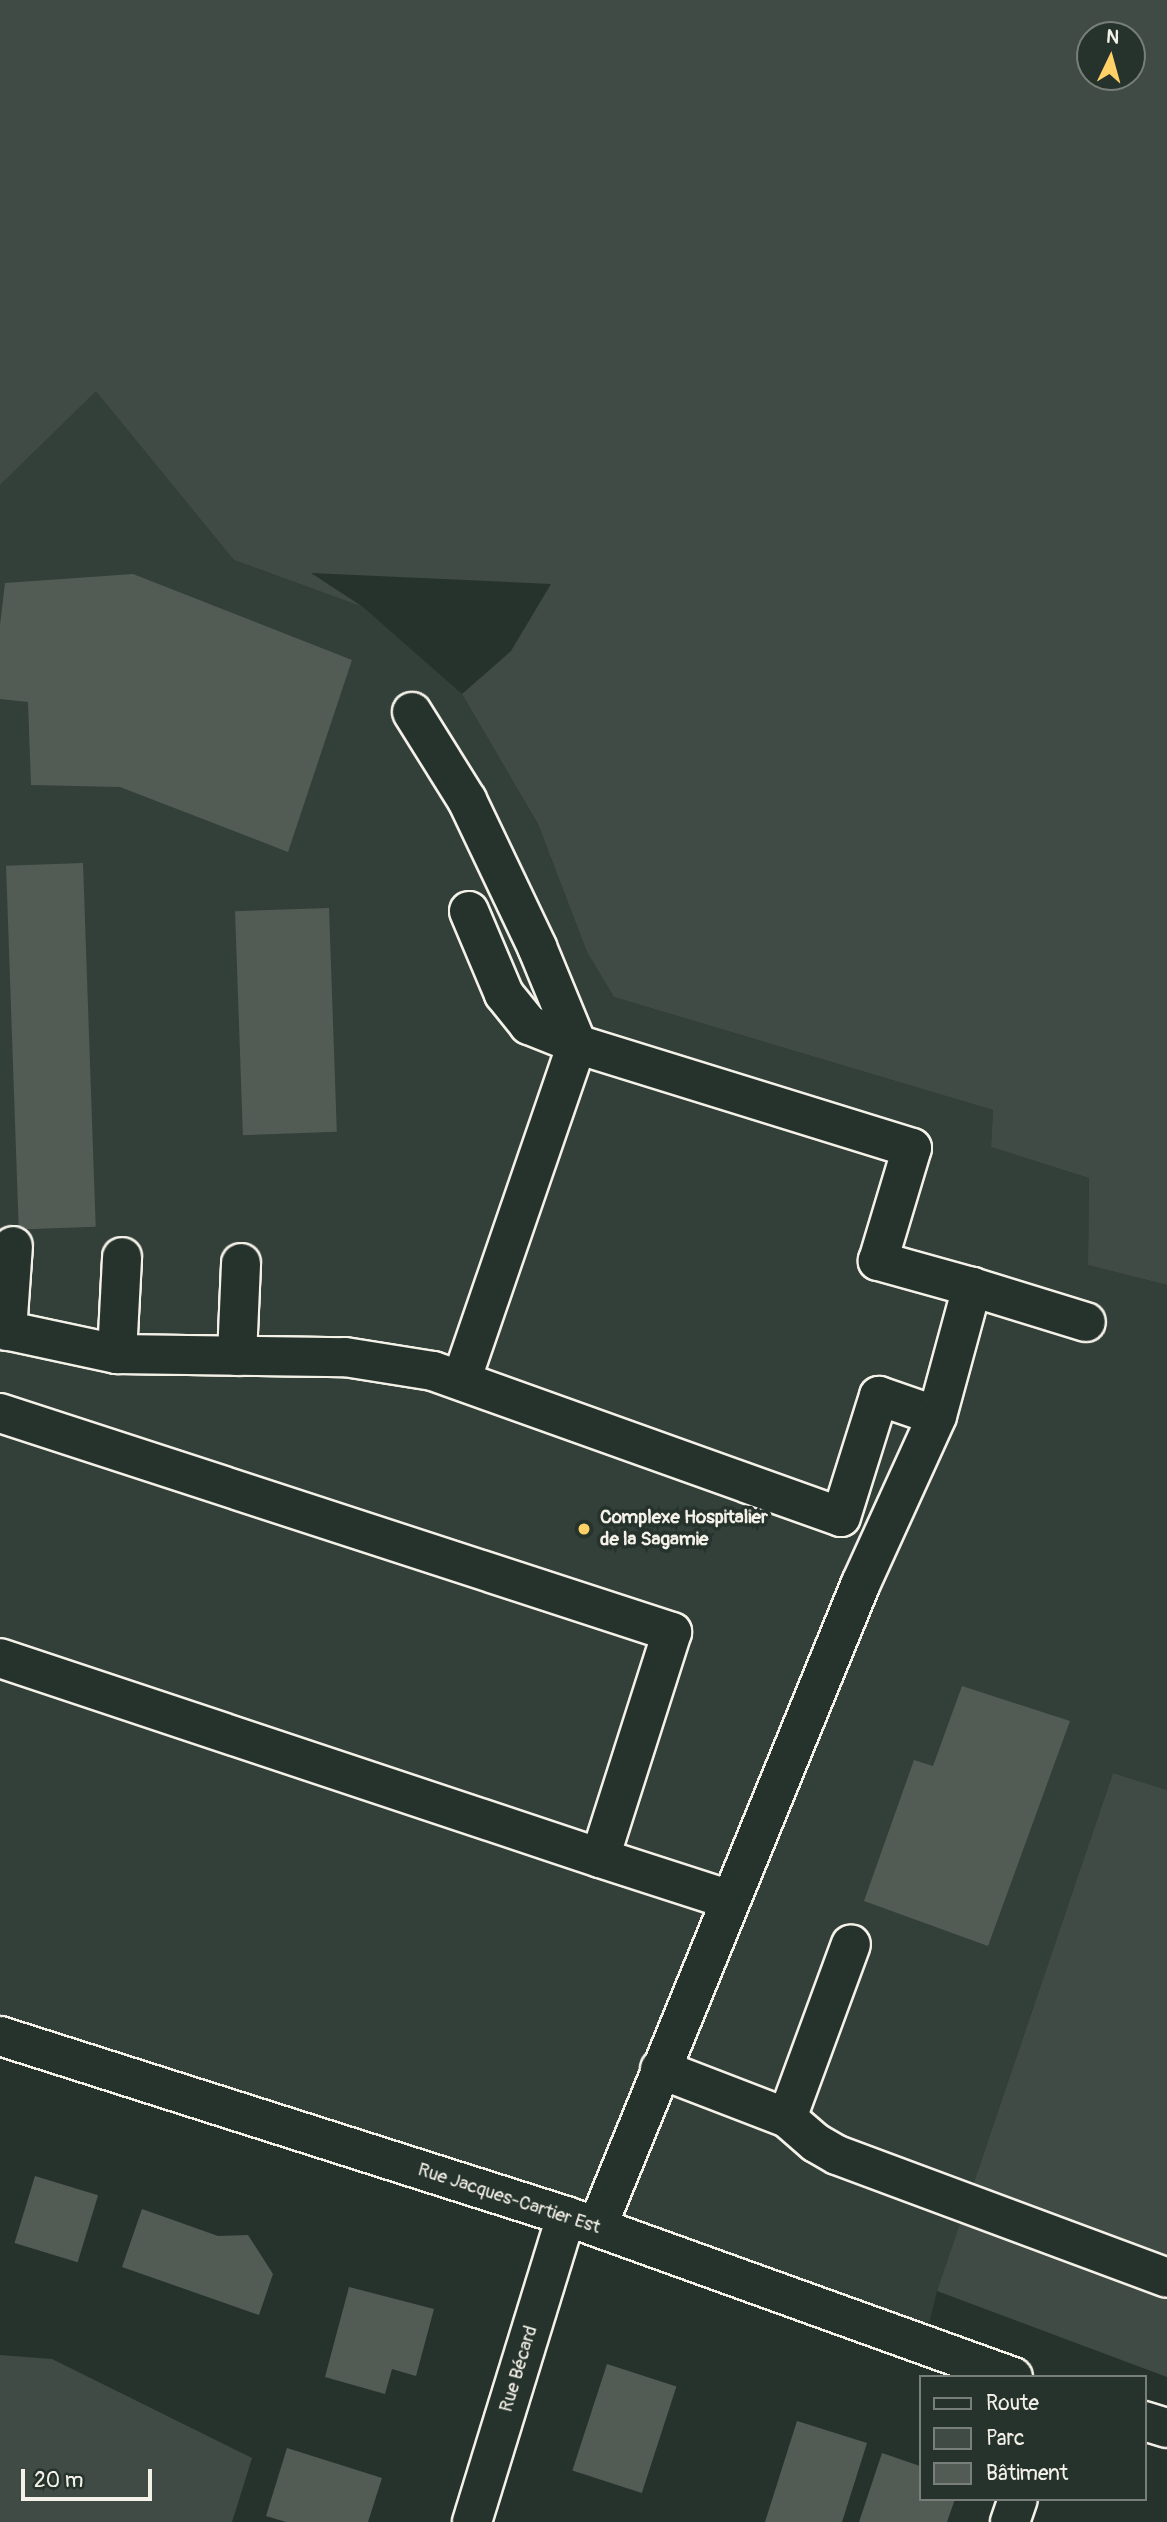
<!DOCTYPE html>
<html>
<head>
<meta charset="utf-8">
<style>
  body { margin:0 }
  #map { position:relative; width:1167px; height:2522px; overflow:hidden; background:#26332d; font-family:Pangolin,sans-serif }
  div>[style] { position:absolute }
  .built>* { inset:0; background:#333f39 }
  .green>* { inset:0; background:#414b45 }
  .building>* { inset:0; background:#525c55; transform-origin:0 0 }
  .roads { filter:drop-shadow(2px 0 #f4f1e8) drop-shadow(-2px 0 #f4f1e8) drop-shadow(0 2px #f4f1e8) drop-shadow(0 -2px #f4f1e8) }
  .minor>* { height:38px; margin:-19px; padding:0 19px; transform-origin:19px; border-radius:19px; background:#26332d }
  .major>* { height:38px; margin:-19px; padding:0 19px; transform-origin:19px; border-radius:19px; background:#26332d }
  .dots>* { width:19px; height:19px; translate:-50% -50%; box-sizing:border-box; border:4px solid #26332d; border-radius:50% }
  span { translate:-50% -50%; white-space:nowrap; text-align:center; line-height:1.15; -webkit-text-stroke:7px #26332d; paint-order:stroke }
  .poi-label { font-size:19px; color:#f4f1e8; font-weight:700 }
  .left { translate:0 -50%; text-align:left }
  .street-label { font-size:19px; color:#f4f1e8 }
  .legend { position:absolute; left:919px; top:2375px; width:228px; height:126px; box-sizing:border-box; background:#26332d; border:2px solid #787f78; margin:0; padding:9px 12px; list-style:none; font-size:21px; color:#f4f1e8 }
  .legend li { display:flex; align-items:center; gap:14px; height:35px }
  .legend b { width:35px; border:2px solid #787f78 }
  .north { position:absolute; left:1076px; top:21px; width:70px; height:70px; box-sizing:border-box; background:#26332d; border:2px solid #787f78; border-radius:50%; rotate:5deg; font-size:19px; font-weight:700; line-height:28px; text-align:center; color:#f4f1e8 }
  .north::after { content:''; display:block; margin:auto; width:24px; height:32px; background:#ffd166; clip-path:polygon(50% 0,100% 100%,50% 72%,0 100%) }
  .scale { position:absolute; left:21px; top:2469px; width:131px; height:32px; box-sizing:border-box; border:4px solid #f4f1e8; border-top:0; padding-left:9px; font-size:21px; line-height:24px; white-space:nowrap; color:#f4f1e8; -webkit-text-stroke:5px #26332d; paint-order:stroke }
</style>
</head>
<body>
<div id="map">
  <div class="built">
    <div style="clip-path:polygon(96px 390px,138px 433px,234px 560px,363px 607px,462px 694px,538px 824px,587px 952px,614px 997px,993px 1110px,991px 1147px,1089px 1178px,1088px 1265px,1167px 1285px,1167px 1790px,1113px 1773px,937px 2291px,924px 2344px,0 2036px,0 485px)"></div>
  </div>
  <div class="green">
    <div style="clip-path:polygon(evenodd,0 0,1167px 0,1167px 1285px,1088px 1265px,1089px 1178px,991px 1147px,993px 1110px,614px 997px,587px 952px,538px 824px,462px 694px,511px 651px,551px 584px,311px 573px,363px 607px,234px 560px,96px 391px,0 485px,0 0,1090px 35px,1132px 35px,1132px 77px,1090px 77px,1090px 35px)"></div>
    <div style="clip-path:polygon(1113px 1773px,1167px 1790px,1167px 2377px,937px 2291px)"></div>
    <div style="clip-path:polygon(0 2355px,52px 2359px,252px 2458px,232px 2522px,0 2522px)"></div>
  </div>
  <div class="building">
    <div style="clip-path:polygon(133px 574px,352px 660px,288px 852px,120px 787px,31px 785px,28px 702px,0 699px,0 625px,5px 583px)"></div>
    <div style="left:83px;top:863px;width:364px;height:77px;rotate:88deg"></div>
    <div style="left:329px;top:908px;width:224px;height:94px;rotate:88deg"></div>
    <div style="clip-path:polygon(962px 1686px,1070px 1721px,988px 1946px,864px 1901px,914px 1760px,933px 1766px)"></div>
    <div style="left:35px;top:2176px;width:66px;height:70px;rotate:17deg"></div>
    <div style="clip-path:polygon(142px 2209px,218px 2236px,248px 2235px,273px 2274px,259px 2315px,122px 2267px)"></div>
    <div style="clip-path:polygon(349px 2287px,434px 2309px,416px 2376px,392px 2369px,385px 2394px,325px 2377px)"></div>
    <div style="left:607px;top:2364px;width:73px;height:112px;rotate:18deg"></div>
    <div style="clip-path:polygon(797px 2421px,867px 2443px,842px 2522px,765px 2522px)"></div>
    <div style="clip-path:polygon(287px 2448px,382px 2478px,368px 2522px,286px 2522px,266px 2516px)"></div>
    <div style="clip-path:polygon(882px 2453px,920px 2466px,920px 2499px,955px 2499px,947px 2522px,859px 2522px)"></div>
  </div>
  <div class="roads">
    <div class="minor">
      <div style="left:412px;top:712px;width:104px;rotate:58deg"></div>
      <div style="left:467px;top:800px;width:163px;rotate:64.5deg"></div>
      <div style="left:537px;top:947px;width:105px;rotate:67.6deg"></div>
      <div style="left:577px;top:1044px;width:356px;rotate:109deg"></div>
      <div style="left:972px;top:1287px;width:119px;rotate:17.1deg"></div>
      <div style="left:0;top:1329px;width:120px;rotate:12.1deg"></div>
      <div style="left:117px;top:1354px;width:228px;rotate:0.8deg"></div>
      <div style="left:345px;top:1357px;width:89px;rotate:9deg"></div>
      <div style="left:433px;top:1371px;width:433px;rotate:19.7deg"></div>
      <div style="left:841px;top:1517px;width:127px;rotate:-72.6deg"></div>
      <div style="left:879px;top:1396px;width:61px;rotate:19deg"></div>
      <div style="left:937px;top:1416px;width:134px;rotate:-74.8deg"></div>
      <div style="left:972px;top:1287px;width:98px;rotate:-164.5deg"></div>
      <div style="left:878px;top:1261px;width:118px;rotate:-73.3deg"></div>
      <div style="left:912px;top:1148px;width:351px;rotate:-162.8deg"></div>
      <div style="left:577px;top:1044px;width:52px;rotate:-158.4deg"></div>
      <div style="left:529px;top:1025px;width:40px;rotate:-129deg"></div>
      <div style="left:504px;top:994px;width:90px;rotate:-112.9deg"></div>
      <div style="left:7px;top:1331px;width:85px;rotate:-86deg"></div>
      <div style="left:117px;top:1354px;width:97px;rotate:-87deg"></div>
      <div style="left:237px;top:1356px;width:93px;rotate:-87.5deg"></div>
      <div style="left:0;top:1413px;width:707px;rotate:18.05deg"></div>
      <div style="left:672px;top:1632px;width:237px;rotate:107.7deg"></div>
      <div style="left:600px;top:1858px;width:632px;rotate:-161.57deg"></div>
      <div style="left:600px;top:1858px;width:137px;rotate:17.9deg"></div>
      <div style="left:660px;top:2069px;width:136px;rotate:21.1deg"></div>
      <div style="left:787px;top:2118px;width:185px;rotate:-69.8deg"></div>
      <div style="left:787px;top:2118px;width:38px;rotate:41deg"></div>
      <div style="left:816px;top:2143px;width:24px;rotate:30deg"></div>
      <div style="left:837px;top:2155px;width:352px;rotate:20.4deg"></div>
      <div style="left:597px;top:2227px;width:696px;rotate:-67.71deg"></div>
      <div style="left:861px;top:1583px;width:183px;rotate:-65.5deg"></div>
      <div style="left:472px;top:2522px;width:320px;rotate:-72.9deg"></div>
      <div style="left:1010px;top:2522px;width:24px;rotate:-71deg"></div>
    </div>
    <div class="major">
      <div style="left:0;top:2036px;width:594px;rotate:17.64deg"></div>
      <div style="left:566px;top:2216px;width:475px;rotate:19.8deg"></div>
      <div style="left:1144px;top:2421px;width:24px;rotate:17deg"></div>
    </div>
  </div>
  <div class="dots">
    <div style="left:584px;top:1529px;background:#ffd166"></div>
  </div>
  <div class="poi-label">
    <span class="left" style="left:600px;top:1529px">Complexe Hospitalier<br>de la Sagamie</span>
  </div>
  <div class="street-label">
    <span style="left:509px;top:2199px;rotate:18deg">Rue Jacques-Cartier Est</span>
    <span style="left:519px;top:2369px;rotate:-73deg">Rue Bécard</span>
  </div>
  <ul class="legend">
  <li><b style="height:9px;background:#26332d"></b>Route</li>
  <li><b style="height:19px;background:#414b45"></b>Parc</li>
  <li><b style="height:19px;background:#525c55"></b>Bâtiment</li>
  </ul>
  <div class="north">N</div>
  <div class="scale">20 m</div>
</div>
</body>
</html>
